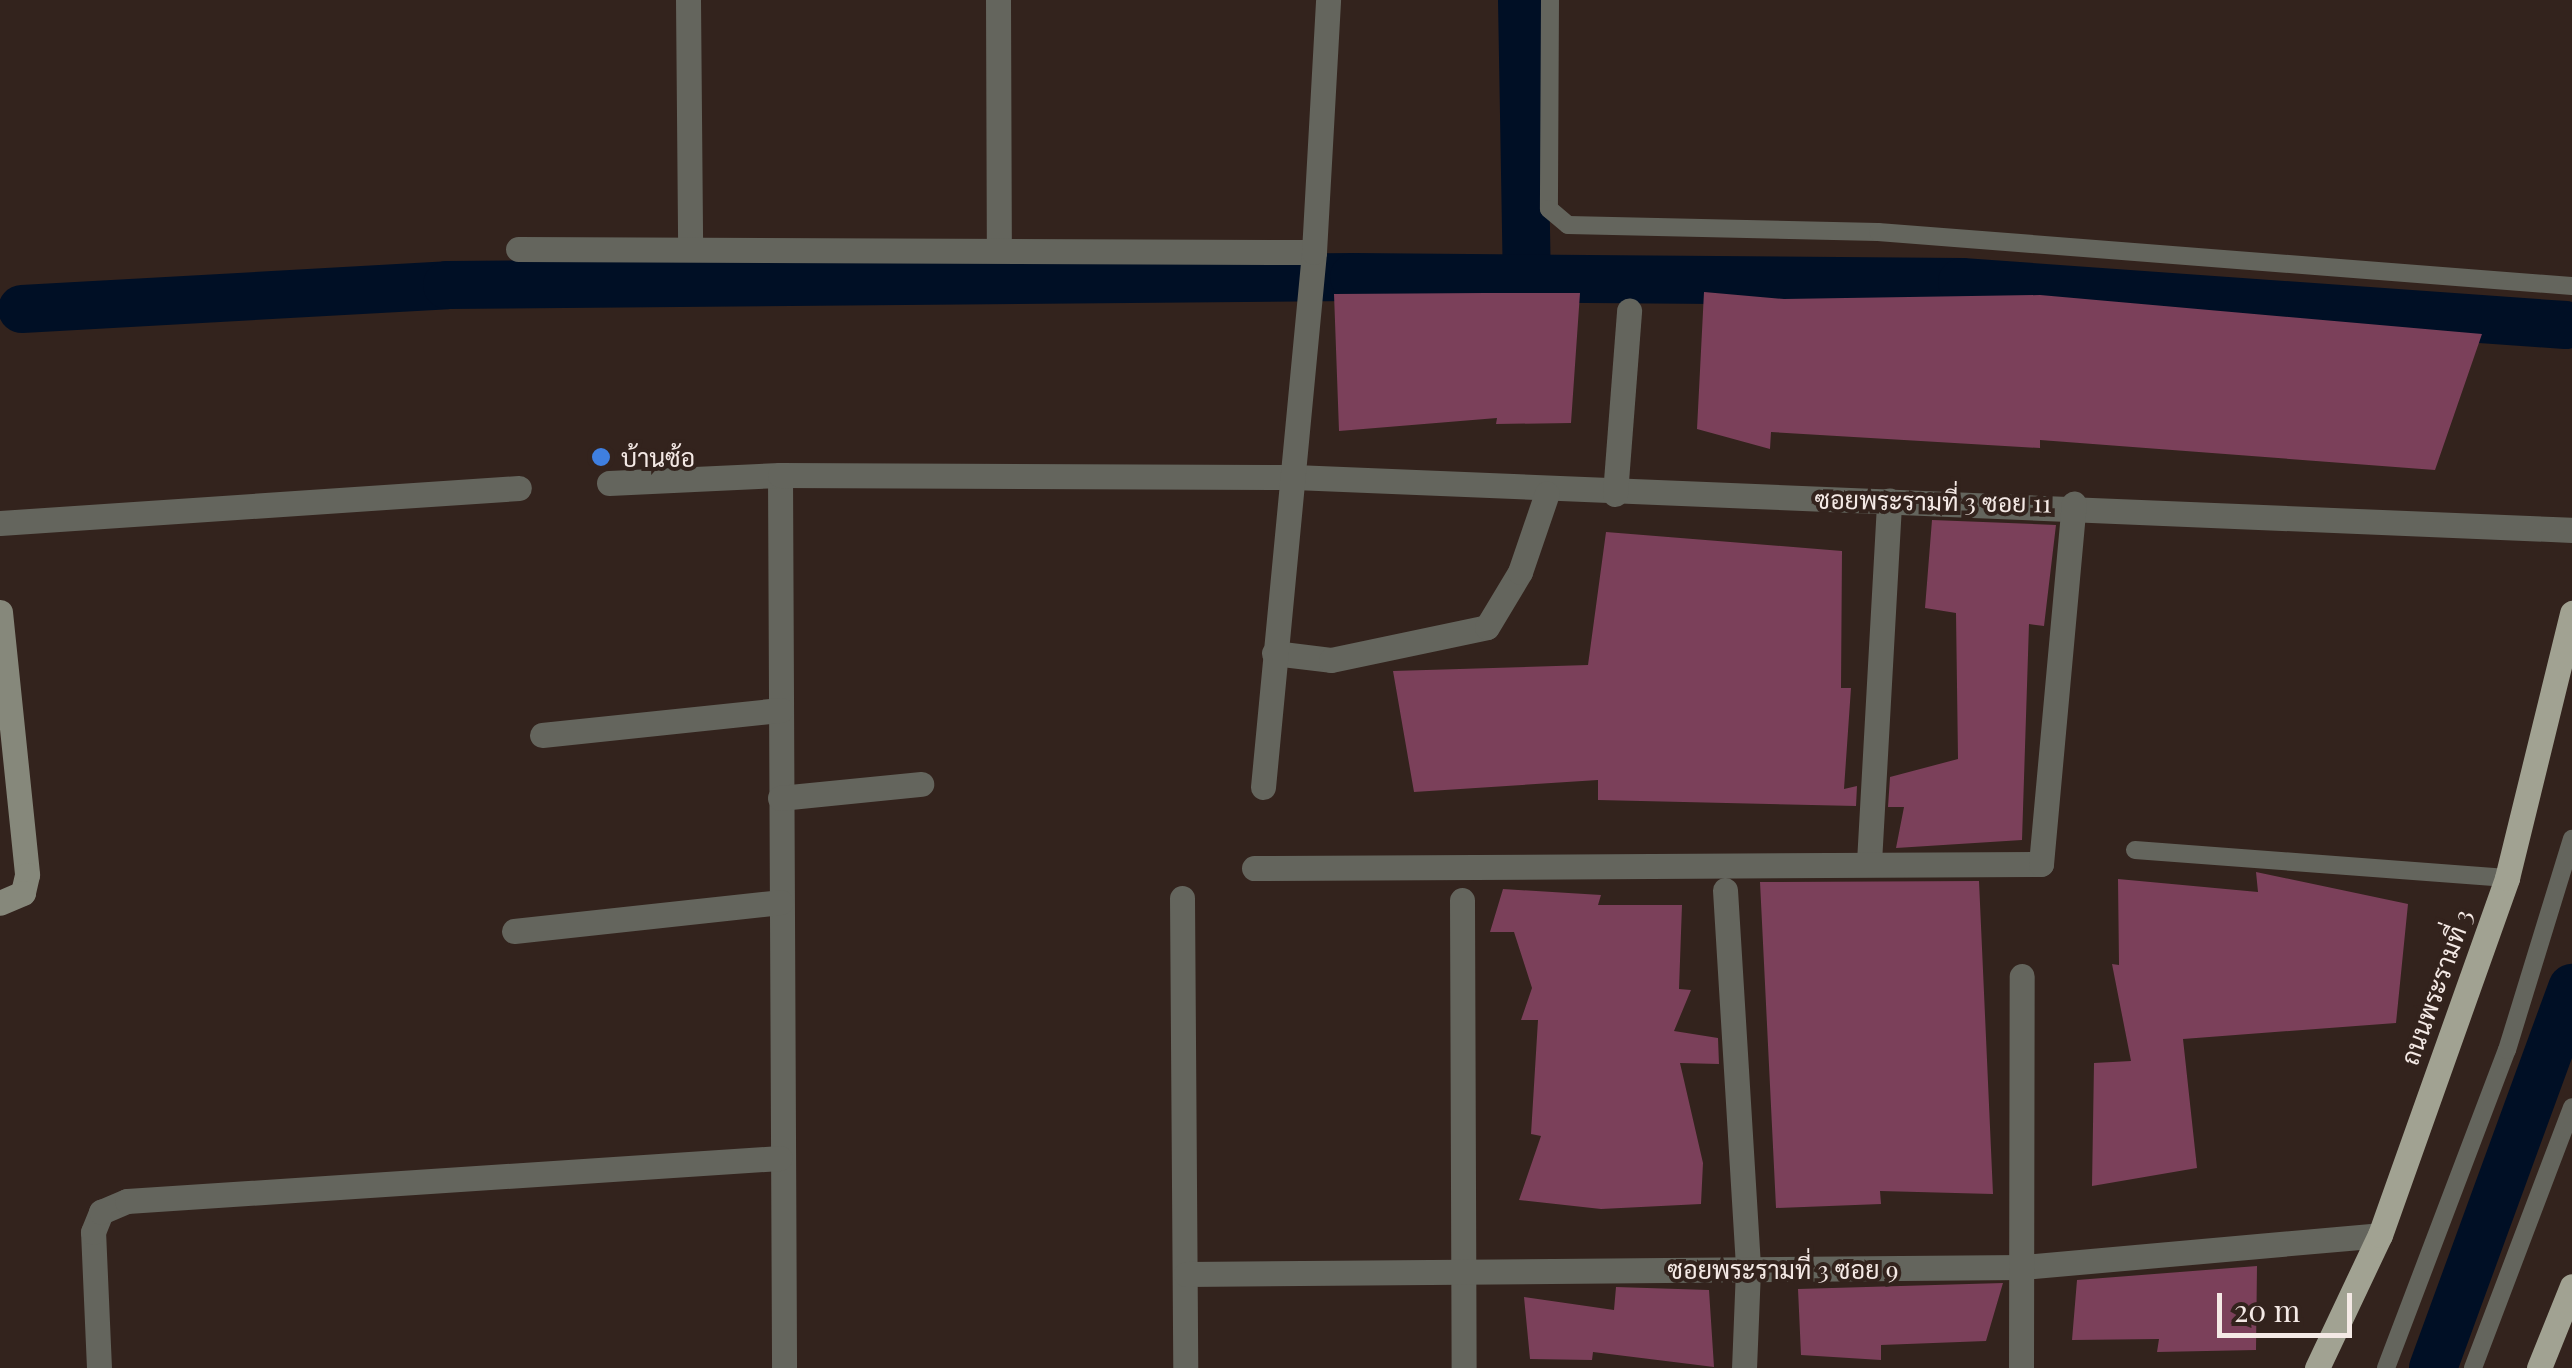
<!DOCTYPE html>
<html>
<head>
<meta charset="utf-8">
<style>
  body { margin:0 }
  #map { position:relative; width:2572px; height:1368px; overflow:hidden; background:#33231d; font-family:"Playfair Display",Sarabun,serif }
  div>[style] { position:absolute }
  .canal>* { height:48px; margin:-24px; padding:0 24px; transform-origin:24px; border-radius:24px; background:#000f25 }
  .building>* { inset:0; background:#7b405a }
  .lane>* { height:18px; margin:-9px; padding:0 9px; transform-origin:9px; border-radius:9px; background:#64655d }
  .street>* { height:25px; margin:-12.5px; padding:0 12.5px; transform-origin:12.5px; border-radius:12.5px; background:#64655d }
  .secondary>* { height:25px; margin:-12.5px; padding:0 12.5px; transform-origin:12.5px; border-radius:12.5px; background:#86887b }
  .primary>* { height:25px; margin:-12.5px; padding:0 12.5px; transform-origin:12.5px; border-radius:12.5px; background:#a1a292 }
  .dots>* { width:28px; height:28px; translate:-50% -50%; box-sizing:border-box; border:5px solid #33231d; border-radius:50% }
  span { translate:-50% -50%; white-space:nowrap; text-align:center; line-height:1.15; -webkit-text-stroke:8px #33231d; paint-order:stroke }
  .poi-label { font-size:25px; color:#f4e9e5 }
  .left { translate:0 -50%; text-align:left }
  .street-label { font-size:25px; color:#f4e9e5 }
  .scale { position:absolute; left:2217px; top:1293px; width:135px; height:45px; box-sizing:border-box; border:5px solid #f4e9e5; border-top:0; padding-left:12px; font-size:30px; line-height:35px; white-space:nowrap; color:#f4e9e5; -webkit-text-stroke:8px #33231d; paint-order:stroke }
</style>
</head>
<body>
<div id="map">
  <div class="canal">
    <div style="left:1522px;top:0;width:280px;rotate:89deg"></div>
    <div style="left:22px;top:309px;width:426px;rotate:-3.2deg"></div>
    <div style="left:447px;top:285px;width:907px;rotate:-0.51deg"></div>
    <div style="left:1354px;top:277px;width:608px;rotate:0.47deg"></div>
    <div style="left:1962px;top:282px;width:605px;rotate:4.08deg"></div>
    <div style="left:2433px;top:1368px;width:405px;rotate:-69.9deg"></div>
  </div>
  <div class="building">
    <div style="clip-path:polygon(1704px 292px,1784px 299px,2040px 295px,2482px 334px,2435px 470px,2040px 440px,2040px 448px,1771px 432px,1770px 449px,1697px 429px)"></div>
    <div style="clip-path:polygon(1486px 293px,1580px 293px,1571px 423px,1496px 424px,1497px 418px,1339px 431px,1334px 294px)"></div>
    <div style="clip-path:polygon(1932px 520px,2056px 525px,2044px 626px,2029px 624px,2022px 840px,1896px 848px,1904px 807px,1888px 807px,1890px 777px,1958px 759px,1956px 613px,1925px 608px)"></div>
    <div style="clip-path:polygon(1606px 532px,1842px 551px,1841px 688px,1851px 688px,1844px 789px,1857px 786px,1856px 806px,1598px 800px,1598px 780px,1414px 792px,1393px 671px,1588px 665px)"></div>
    <div style="clip-path:polygon(2256px 872px,2408px 904px,2396px 1023px,2183px 1039px,2197px 1168px,2092px 1186px,2094px 1063px,2131px 1061px,2112px 964px,2119px 965px,2118px 879px,2258px 892px)"></div>
    <div style="clip-path:polygon(1979px 881px,1993px 1194px,1880px 1191px,1881px 1204px,1776px 1208px,1760px 882px)"></div>
    <div style="clip-path:polygon(1503px 889px,1601px 895px,1598px 905px,1682px 905px,1679px 989px,1691px 990px,1674px 1031px,1718px 1038px,1719px 1064px,1680px 1063px,1703px 1163px,1701px 1204px,1601px 1209px,1519px 1200px,1541px 1136px,1531px 1134px,1538px 1020px,1521px 1020px,1532px 988px,1514px 932px,1490px 932px)"></div>
    <div style="clip-path:polygon(2257px 1266px,2256px 1350px,2157px 1352px,2159px 1339px,2072px 1340px,2077px 1280px)"></div>
    <div style="clip-path:polygon(2003px 1283px,1986px 1341px,1881px 1345px,1881px 1360px,1801px 1355px,1798px 1289px)"></div>
    <div style="clip-path:polygon(1616px 1287px,1709px 1290px,1714px 1367px,1593px 1352px,1592px 1360px,1530px 1359px,1524px 1297px,1614px 1310px)"></div>
  </div>
  <div class="lane">
    <div style="left:1550px;top:0;width:209px;rotate:90.3deg"></div>
    <div style="left:1549px;top:209px;width:25px;rotate:40deg"></div>
    <div style="left:1568px;top:225px;width:310px;rotate:1.3deg"></div>
    <div style="left:1878px;top:232px;width:696px;rotate:4.45deg"></div>
    <div style="left:2135px;top:850px;width:373px;rotate:4.3deg"></div>
    <div style="left:2386px;top:1368px;width:340px;rotate:-69.2deg"></div>
    <div style="left:2507px;top:1050px;width:221px;rotate:-72.9deg"></div>
    <div style="left:2473px;top:1368px;width:279px;rotate:-69.2deg"></div>
  </div>
  <div class="street">
    <div style="left:688px;top:0;width:248px;rotate:89.5deg"></div>
    <div style="left:998px;top:0;width:250px;rotate:89.8deg"></div>
    <div style="left:518px;top:249px;width:796px;rotate:0.22deg"></div>
    <div style="left:780px;top:475px;width:893px;rotate:89.74deg"></div>
    <div style="left:609px;top:483px;width:171px;rotate:-2.7deg"></div>
    <div style="left:780px;top:475px;width:514px;rotate:0.22deg"></div>
    <div style="left:1294px;top:477px;width:1279px;rotate:2.37deg"></div>
    <div style="left:1615px;top:494px;width:184px;rotate:-85.6deg"></div>
    <div style="left:0;top:523px;width:520px;rotate:-3.86deg"></div>
    <div style="left:1274px;top:653px;width:57px;rotate:7deg"></div>
    <div style="left:1331px;top:660px;width:159px;rotate:-11.9deg"></div>
    <div style="left:1487px;top:627px;width:64px;rotate:-59deg"></div>
    <div style="left:1520px;top:572px;width:83px;rotate:-71.1deg"></div>
    <div style="left:542px;top:735px;width:240px;rotate:-6deg"></div>
    <div style="left:1263px;top:787px;width:537px;rotate:-84.55deg"></div>
    <div style="left:1314px;top:252px;width:252px;rotate:-86.8deg"></div>
    <div style="left:780px;top:798px;width:142px;rotate:-5.7deg"></div>
    <div style="left:1869px;top:862px;width:362px;rotate:-86.8deg"></div>
    <div style="left:1254px;top:868px;width:787px;rotate:-0.29deg"></div>
    <div style="left:2041px;top:864px;width:362px;rotate:-84.8deg"></div>
    <div style="left:1725px;top:890px;width:380px;rotate:86.5deg"></div>
    <div style="left:1748px;top:1269px;width:99px;rotate:92.3deg"></div>
    <div style="left:1182px;top:898px;width:470px;rotate:89.6deg"></div>
    <div style="left:1462px;top:900px;width:468px;rotate:89.8deg"></div>
    <div style="left:514px;top:931px;width:268px;rotate:-6.2deg"></div>
    <div style="left:1186px;top:1274px;width:837px;rotate:-0.48deg"></div>
    <div style="left:2023px;top:1267px;width:358px;rotate:-5.1deg"></div>
    <div style="left:99px;top:1368px;width:136px;rotate:-92.5deg"></div>
    <div style="left:93px;top:1232px;width:22px;rotate:-68deg"></div>
    <div style="left:101px;top:1212px;width:28px;rotate:-23deg"></div>
    <div style="left:127px;top:1201px;width:654px;rotate:-3.77deg"></div>
    <div style="left:2021px;top:1368px;width:392px;rotate:-89.9deg"></div>
  </div>
  <div class="secondary">
    <div style="left:0;top:612px;width:264px;rotate:84.1deg"></div>
    <div style="left:27px;top:875px;width:18px;rotate:103deg"></div>
    <div style="left:23px;top:893px;width:25px;rotate:157deg"></div>
  </div>
  <div class="primary">
    <div style="left:2317px;top:1368px;width:147px;rotate:-64.7deg"></div>
    <div style="left:2380px;top:1235px;width:379px;rotate:-70.4deg"></div>
    <div style="left:2507px;top:878px;width:273px;rotate:-76.2deg"></div>
    <div style="left:2539px;top:1368px;width:88px;rotate:-68.1deg"></div>
  </div>
  <div class="dots">
    <div style="left:601px;top:457px;background:#3f7fe0"></div>
  </div>
  <div class="poi-label">
    <span class="left" style="left:621px;top:457px">บ้านซ้อ</span>
  </div>
  <div class="street-label">
    <span style="left:1933px;top:501px;rotate:1deg">ซอยพระรามที่ 3 ซอย 11</span>
    <span style="left:2436px;top:987px;rotate:-70deg">ถนนพระรามที่ 3</span>
    <span style="left:1783px;top:1269px">ซอยพระรามที่ 3 ซอย 9</span>
  </div>
  <div class="scale">20 m</div>
</div>
</body>
</html>
